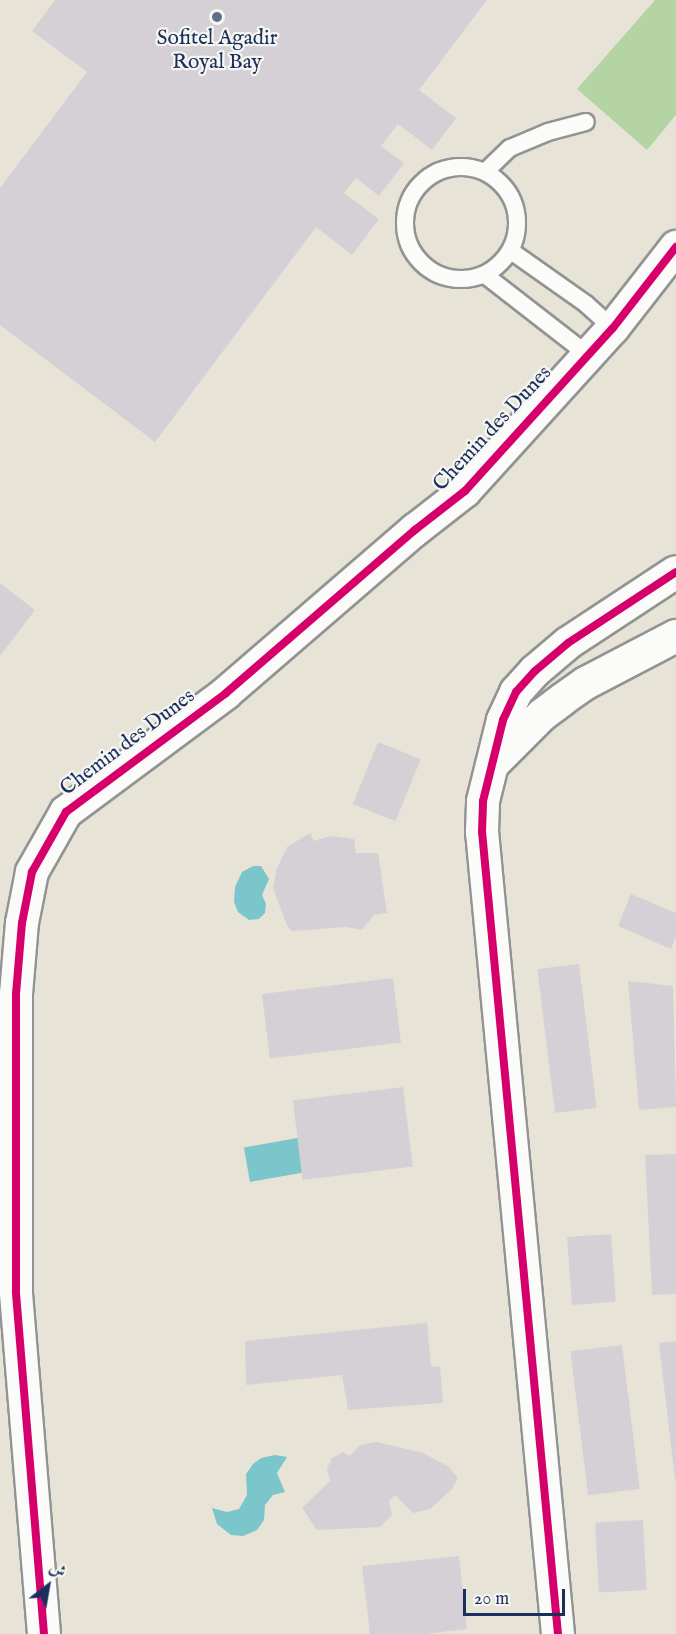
<!DOCTYPE html>
<html>
<head>
<meta charset="utf-8">
<style>
  body { margin:0 }
  #map { position:relative; width:676px; height:1634px; overflow:hidden; background:#e7e4d7; font-family:"IM FELL English",Amiri,serif }
  div>[style] { position:absolute }
  .green>* { inset:0; background:#b5d4a4 }
  .water>* { inset:0; background:#7ac6cb; transform-origin:0 0 }
  .building>* { inset:0; background:#d4d0d6; transform-origin:0 0 }
  .roads { filter:drop-shadow(2px 0 #929494) drop-shadow(-2px 0 #929494) drop-shadow(0 2px #929494) drop-shadow(0 -2px #929494) }
  .service>* { height:16px; margin:-8px; padding:0 8px; transform-origin:8px; border-radius:8px; background:#fbfbf9 }
  .service>.ring { margin:-8px; padding:0; box-sizing:content-box; background:none; border:16px solid #fbfbf9; border-radius:50% }
  .minor>* { height:32px; margin:-16px; padding:0 16px; transform-origin:16px; border-radius:16px; background:#fbfbf9 }
  .cycleway>* { height:8px; margin:-4px; padding:0 4px; transform-origin:4px; border-radius:4px; background:#d6006c }
  .dots>* { width:16px; height:16px; translate:-50% -50%; box-sizing:border-box; border:3px solid #f6f6f2; border-radius:50% }
  span { translate:-50% -50%; white-space:nowrap; text-align:center; line-height:1.15; -webkit-text-stroke:4.5px #f6f6f2; paint-order:stroke }
  .poi-label { font-size:21px; color:#1b2f5e }
  .street-label { font-size:21px; color:#1b2f5e }
  .north { position:absolute; left:18px; top:1556px; width:60px; height:60px; -webkit-text-stroke:4px #f6f6f2; paint-order:stroke; rotate:31deg; font-size:16px; font-weight:700; line-height:24px; text-align:center; color:#1b2f5e }
  .north::after { content:''; display:block; margin:auto; width:21px; height:27px; background:#1b2f5e; clip-path:polygon(50% 0,100% 100%,50% 72%,0 100%) }
  .scale { position:absolute; left:463px; top:1589px; width:102px; height:27px; box-sizing:border-box; border:3px solid #1b2f5e; border-top:0; padding-left:8px; font-size:18px; line-height:21px; white-space:nowrap; color:#1b2f5e; -webkit-text-stroke:4px #f6f6f2; paint-order:stroke }
</style>
</head>
<body>
<div id="map">
  <div class="green">
    <div style="clip-path:polygon(655px 0,676px 0,676px 115px,647px 150px,577px 89px)"></div>
  </div>
  <div class="water">
    <div style="clip-path:polygon(253px 866px,261px 866px,269px 879px,262px 895px,266px 904px,265px 913px,259px 919px,249px 920px,238px 912px,234px 902px,235px 887px,242px 872px)"></div>
    <div style="left:303px;top:1137px;width:35px;height:60px;rotate:80deg"></div>
    <div style="clip-path:polygon(275px 1455px,287px 1457px,277px 1473px,285px 1492px,273px 1495px,265px 1505px,264px 1520px,257px 1530px,243px 1536px,231px 1535px,217px 1524px,212px 1508px,227px 1512px,239px 1509px,247px 1495px,246px 1474px,253px 1464px,261px 1458px)"></div>
  </div>
  <div class="building">
    <div style="clip-path:polygon(55px 0,487px 0,419px 90px,456px 118px,432px 150px,398px 124px,381px 146px,404px 163px,379px 196px,356px 178px,344px 193px,379px 219px,352px 255px,316px 227px,155px 442px,0 325px,0 188px,87px 72px,32px 31px)"></div>
    <div style="clip-path:polygon(0 583px,35px 610px,0 656px)"></div>
    <div style="left:378px;top:742px;width:46px;height:67px;rotate:22deg"></div>
    <div style="clip-path:polygon(310px 833px,314px 841px,331px 836px,354px 839px,356px 853px,378px 853px,387px 913px,374px 915px,362px 930px,346px 927px,292px 931px,287px 926px,273px 888px,276px 871px,287px 847px)"></div>
    <div style="clip-path:polygon(631px 894px,676px 913px,676px 936px,671px 949px,618px 926px)"></div>
    <div style="left:579px;top:964px;width:145px;height:42px;rotate:83deg"></div>
    <div style="left:393px;top:978px;width:65px;height:132px;rotate:83deg"></div>
    <div style="clip-path:polygon(628px 981px,673px 986px,676px 1107px,639px 1110px)"></div>
    <div style="left:403px;top:1087px;width:80px;height:111px;rotate:83deg"></div>
    <div style="clip-path:polygon(676px 1154px,676px 1294px,652px 1295px,645px 1155px)"></div>
    <div style="left:611px;top:1234px;width:68px;height:44px;rotate:86deg"></div>
    <div style="clip-path:polygon(427px 1323px,431px 1366px,440px 1367px,443px 1403px,348px 1410px,342px 1375px,246px 1385px,245px 1341px)"></div>
    <div style="clip-path:polygon(676px 1341px,676px 1479px,675px 1479px,659px 1343px)"></div>
    <div style="left:622px;top:1345px;width:145px;height:52px;rotate:83deg"></div>
    <div style="clip-path:polygon(377px 1442px,423px 1453px,448px 1466px,458px 1478px,452px 1489px,430px 1509px,413px 1513px,395px 1495px,389px 1501px,392px 1515px,380px 1527px,317px 1530px,302px 1508px,330px 1481px,327px 1469px,332px 1458px,343px 1452px,350px 1456px,360px 1445px)"></div>
    <div style="left:643px;top:1520px;width:70px;height:48px;rotate:87deg"></div>
    <div style="clip-path:polygon(459px 1556px,467px 1629px,424px 1634px,370px 1634px,362px 1566px)"></div>
  </div>
  <div class="roads">
    <div class="service">
      <div class="ring" style="left:405px;top:167px;width:96px;height:96px"></div>
      <div style="left:486px;top:171px;width:33px;rotate:-44deg"></div>
      <div style="left:510px;top:148px;width:41px;rotate:-22.8deg"></div>
      <div style="left:548px;top:132px;width:39px;rotate:-15deg"></div>
      <div style="left:511px;top:251px;width:92px;rotate:35.2deg"></div>
      <div style="left:586px;top:304px;width:36px;rotate:42deg"></div>
      <div style="left:485px;top:275px;width:129px;rotate:37.8deg"></div>
    </div>
    <div class="minor">
      <div style="left:492px;top:765px;width:71px;rotate:-45deg"></div>
      <div style="left:542px;top:715px;width:26px;rotate:-37deg"></div>
      <div style="left:563px;top:699px;width:28px;rotate:-35deg"></div>
      <div style="left:586px;top:683px;width:102px;rotate:-27.6deg"></div>
      <div style="left:44px;top:1634px;width:343px;rotate:-94.7deg"></div>
      <div style="left:16px;top:1292px;width:298px;rotate:-90deg"></div>
      <div style="left:16px;top:994px;width:71px;rotate:-85.2deg"></div>
      <div style="left:22px;top:923px;width:52px;rotate:-78.9deg"></div>
      <div style="left:32px;top:872px;width:69px;rotate:-60.5deg"></div>
      <div style="left:66px;top:812px;width:199px;rotate:-36.6deg"></div>
      <div style="left:226px;top:693px;width:250px;rotate:-40.8deg"></div>
      <div style="left:415px;top:530px;width:63px;rotate:-38deg"></div>
      <div style="left:465px;top:491px;width:220px;rotate:-47.8deg"></div>
      <div style="left:613px;top:328px;width:103px;rotate:-52.1deg"></div>
      <div style="left:558px;top:1634px;width:806px;rotate:-95.41deg"></div>
      <div style="left:482px;top:832px;width:31px;rotate:-88deg"></div>
      <div style="left:483px;top:801px;width:83px;rotate:-76.1deg"></div>
      <div style="left:503px;top:720px;width:31px;rotate:-65deg"></div>
      <div style="left:516px;top:692px;width:28px;rotate:-48deg"></div>
      <div style="left:535px;top:671px;width:43px;rotate:-40.3deg"></div>
      <div style="left:568px;top:643px;width:129px;rotate:-33.3deg"></div>
    </div>
  </div>
  <div class="cycleway">
    <div style="left:44px;top:1634px;width:343px;rotate:-94.7deg"></div>
    <div style="left:16px;top:1292px;width:298px;rotate:-90deg"></div>
    <div style="left:16px;top:994px;width:71px;rotate:-85.2deg"></div>
    <div style="left:22px;top:923px;width:52px;rotate:-78.9deg"></div>
    <div style="left:32px;top:872px;width:69px;rotate:-60.5deg"></div>
    <div style="left:66px;top:812px;width:199px;rotate:-36.6deg"></div>
    <div style="left:226px;top:693px;width:250px;rotate:-40.8deg"></div>
    <div style="left:415px;top:530px;width:63px;rotate:-38deg"></div>
    <div style="left:465px;top:491px;width:220px;rotate:-47.8deg"></div>
    <div style="left:613px;top:328px;width:103px;rotate:-52.1deg"></div>
    <div style="left:558px;top:1634px;width:806px;rotate:-95.41deg"></div>
    <div style="left:482px;top:832px;width:31px;rotate:-88deg"></div>
    <div style="left:483px;top:801px;width:83px;rotate:-76.1deg"></div>
    <div style="left:503px;top:720px;width:31px;rotate:-65deg"></div>
    <div style="left:516px;top:692px;width:28px;rotate:-48deg"></div>
    <div style="left:535px;top:671px;width:43px;rotate:-40.3deg"></div>
    <div style="left:568px;top:643px;width:129px;rotate:-33.3deg"></div>
  </div>
  <div class="dots">
    <div style="left:217px;top:17px;background:#626e88"></div>
  </div>
  <div class="poi-label">
    <span style="left:217px;top:51px">Sofitel Agadir<br>Royal Bay</span>
  </div>
  <div class="street-label">
    <span style="left:493px;top:429px;rotate:-47deg">Chemin des Dunes</span>
    <span style="left:128px;top:743px;rotate:-37deg">Chemin des Dunes</span>
  </div>
  <div class="north">ش</div>
  <div class="scale">20 m</div>
</div>
</body>
</html>
